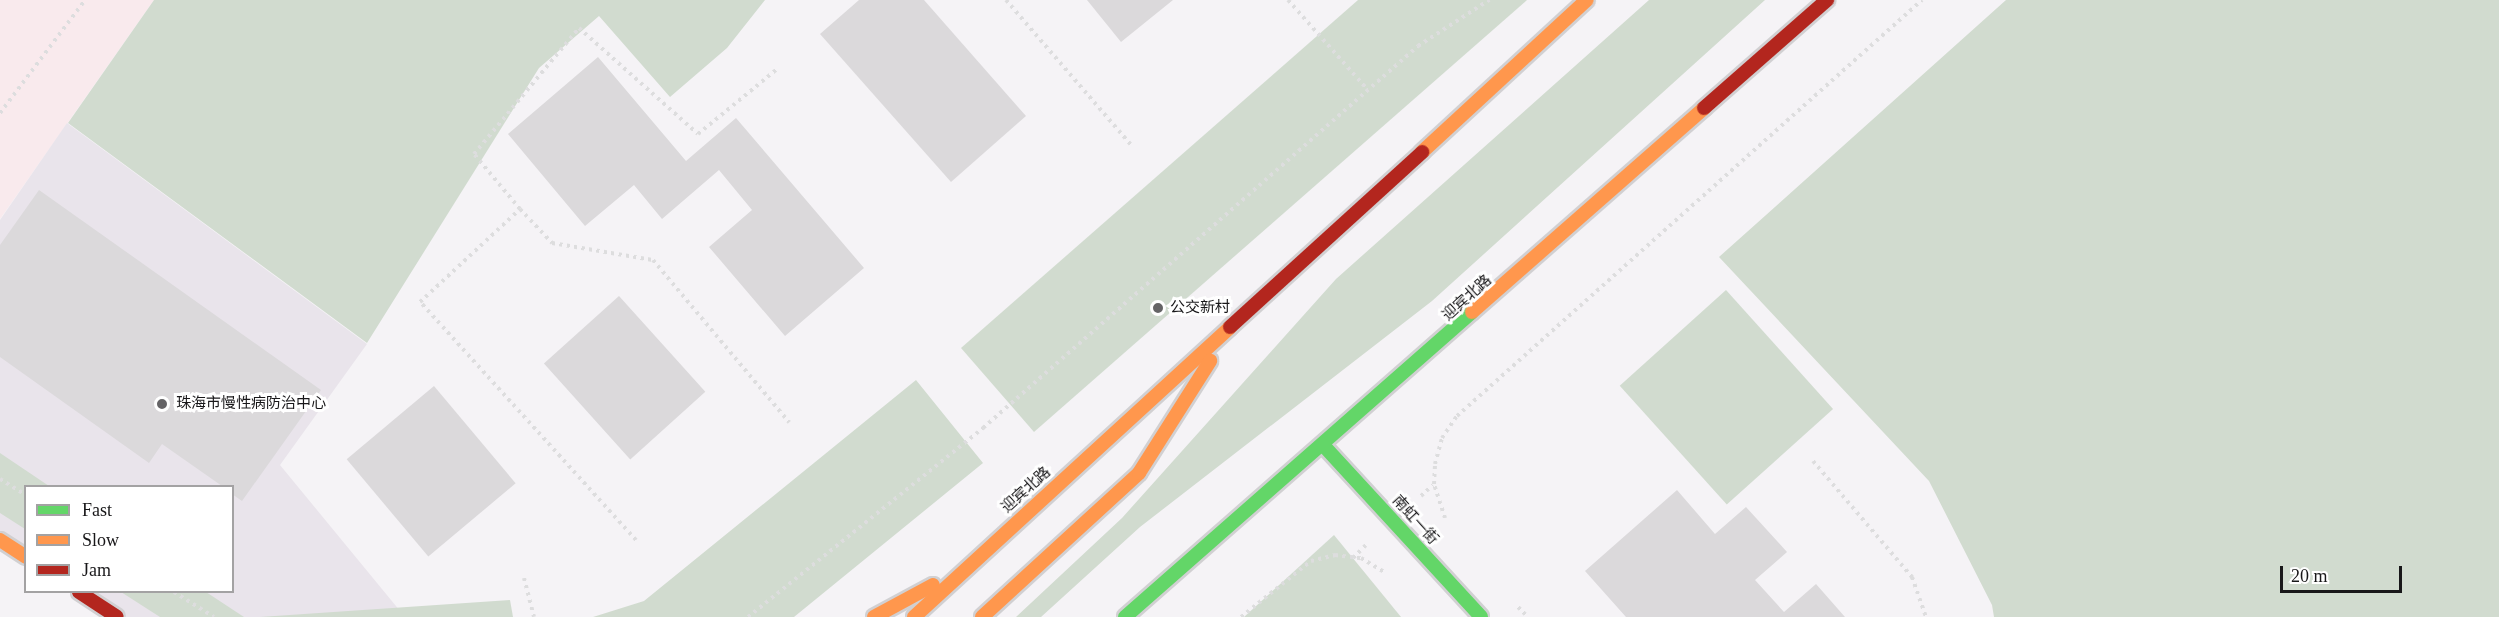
<!DOCTYPE html>
<html>
<head>
<meta charset="utf-8">
<style>
  body { margin:0 }
  #map { position:relative; width:2499px; height:617px; overflow:hidden; background:#f5f3f6; font-family:"Times New Roman","Noto Sans SC",serif }
  div>[style] { position:absolute }
  .commercial>* { inset:0; background:#f9eaed }
  .built>* { inset:0; background:#e9e4eb }
  .green>* { inset:0; background:#d1dbcf; transform-origin:0 0 }
  .building>* { inset:0; background:#dbd9db; transform-origin:0 0 }
  .path>* { height:4px; margin-top:-2px; transform-origin:0; background:repeating-linear-gradient(90deg,#ddddde 0 3px,transparent 0 7.5px) }
  .roads { filter:drop-shadow(2px 0 #d1d0d2) drop-shadow(-2px 0 #d1d0d2) drop-shadow(0 2px #d1d0d2) drop-shadow(0 -2px #d1d0d2) }
  .fast>* { height:14px; margin:-7px; padding:0 7px; transform-origin:7px; border-radius:7px; background:#63d668 }
  .slow>* { height:14px; margin:-7px; padding:0 7px; transform-origin:7px; border-radius:7px; background:#ff974d }
  .jam>* { height:14px; margin:-7px; padding:0 7px; transform-origin:7px; border-radius:7px; background:#b3261e }
  .dots>* { width:16px; height:16px; translate:-50% -50%; box-sizing:border-box; border:3px solid #fff; border-radius:50% }
  span { translate:-50% -50%; white-space:nowrap; text-align:center; line-height:1.15; -webkit-text-stroke:6px #fff; paint-order:stroke }
  .street-label { font-size:15px; color:#181719 }
  .poi-label { font-size:15px; color:#181719 }
  .left { translate:0 -50%; text-align:left }
  .legend { position:absolute; left:24px; top:485px; width:210px; height:108px; box-sizing:border-box; background:#fff; border:2px solid #a3a2a3; margin:0; padding:8px 10px; list-style:none; font-size:18px; color:#181719 }
  .legend li { display:flex; align-items:center; gap:12px; height:30px }
  .legend b { width:30px; border:2px solid #a3a2a3 }
  .scale { position:absolute; left:2280px; top:566px; width:122px; height:27px; box-sizing:border-box; border:3px solid #181719; border-top:0; padding-left:8px; font-size:18px; line-height:21px; white-space:nowrap; color:#181719; -webkit-text-stroke:4px #fff; paint-order:stroke }
</style>
</head>
<body>
<div id="map">
  <div class="commercial">
    <div style="clip-path:polygon(0 0,154px 0,0 219px)"></div>
  </div>
  <div class="built">
    <div style="clip-path:polygon(67px 123px,367px 344px,280px 465px,405px 617px,118px 617px,79px 592px,232px 592px,232px 486px,26px 486px,25px 556px,0 540px,0 220px)"></div>
  </div>
  <div class="green">
    <div style="clip-path:polygon(154px 0,765px 0,727px 48px,670px 97px,599px 16px,539px 68px,367px 343px,68px 123px)"></div>
    <div style="clip-path:polygon(1358px 0,1527px 0,1034px 432px,961px 348px)"></div>
    <div style="clip-path:polygon(1649px 0,1765px 0,1432px 301px,1140px 527px,1041px 617px,1016px 617px,1122px 518px,1336px 279px)"></div>
    <div style="clip-path:polygon(2006px 0,2499px 0,2499px 617px,1994px 617px,1992px 605px,1929px 481px,1719px 257px)"></div>
    <div style="left:1726px;top:290px;width:160px;height:143px;rotate:48deg"></div>
    <div style="clip-path:polygon(916px 380px,983px 463px,794px 617px,593px 617px,644px 601px)"></div>
    <div style="clip-path:polygon(0 453px,49px 486px,26px 486px,25px 529px,0 513px)"></div>
    <div style="clip-path:polygon(1334px 535px,1401px 617px,1244px 617px)"></div>
    <div style="clip-path:polygon(121px 592px,206px 592px,244px 617px,160px 617px)"></div>
    <div style="clip-path:polygon(510px 600px,513px 617px,260px 617px)"></div>
  </div>
  <div class="building">
    <div style="clip-path:polygon(859px 0,924px 0,1026px 116px,951px 182px,820px 34px)"></div>
    <div style="clip-path:polygon(1087px 0,1173px 0,1121px 42px)"></div>
    <div style="clip-path:polygon(598px 57px,686px 161px,736px 118px,864px 268px,785px 336px,709px 247px,752px 210px,719px 170px,662px 219px,634px 185px,585px 226px,508px 134px)"></div>
    <div style="clip-path:polygon(39px 190px,321px 390px,242px 501px,232px 494px,232px 486px,222px 486px,162px 444px,149px 463px,0 357px,0 245px)"></div>
    <div style="left:619px;top:296px;width:129px;height:101px;rotate:48deg"></div>
    <div style="left:434px;top:386px;width:127px;height:114px;rotate:50deg"></div>
    <div style="clip-path:polygon(1677px 490px,1715px 534px,1746px 507px,1787px 552px,1755px 580px,1784px 612px,1816px 584px,1845px 617px,1626px 617px,1585px 571px)"></div>
  </div>
  <div class="path">
    <div style="left:1006px;top:0;width:193px;rotate:49.2deg"></div>
    <div style="left:1288px;top:0;width:120px;rotate:48.4deg"></div>
    <div style="left:0;top:113px;width:141px;rotate:-53deg"></div>
    <div style="left:520px;top:209px;width:72px;rotate:-129.9deg"></div>
    <div style="left:474px;top:154px;width:164px;rotate:-50.2deg"></div>
    <div style="left:579px;top:28px;width:159px;rotate:41.7deg"></div>
    <div style="left:698px;top:134px;width:102px;rotate:-39.4deg"></div>
    <div style="left:1813px;top:461px;width:153px;rotate:49.5deg"></div>
    <div style="left:1912px;top:577px;width:42px;rotate:70.7deg"></div>
    <div style="left:0;top:479px;width:31px;rotate:32deg"></div>
    <div style="left:1421px;top:496px;width:16px;rotate:-43deg"></div>
    <div style="left:1445px;top:518px;width:36px;rotate:-108deg"></div>
    <div style="left:1434px;top:484px;width:20px;rotate:-87deg"></div>
    <div style="left:1435px;top:464px;width:27px;rotate:-75deg"></div>
    <div style="left:1442px;top:438px;width:27px;rotate:-56deg"></div>
    <div style="left:1457px;top:416px;width:624px;rotate:-41.82deg"></div>
    <div style="left:636px;top:540px;width:321px;rotate:-132.2deg"></div>
    <div style="left:420px;top:302px;width:137px;rotate:-42.9deg"></div>
    <div style="left:520px;top:209px;width:47px;rotate:46.7deg"></div>
    <div style="left:552px;top:243px;width:102px;rotate:9.6deg"></div>
    <div style="left:653px;top:260px;width:212px;rotate:50deg"></div>
    <div style="left:1353px;top:558px;width:18px;rotate:-45deg"></div>
    <div style="left:524px;top:578px;width:40px;rotate:75.6deg"></div>
    <div style="left:174px;top:592px;width:47px;rotate:32deg"></div>
    <div style="left:1518px;top:607px;width:14px;rotate:45deg"></div>
    <div style="left:748px;top:617px;width:302px;rotate:-38.8deg"></div>
    <div style="left:983px;top:428px;width:579px;rotate:-41.29deg"></div>
    <div style="left:1418px;top:46px;width:85px;rotate:-32.9deg"></div>
    <div style="left:1241px;top:617px;width:90px;rotate:-38.7deg"></div>
    <div style="left:1311px;top:561px;width:25px;rotate:-14deg"></div>
    <div style="left:1335px;top:555px;width:26px;rotate:7deg"></div>
    <div style="left:1361px;top:558px;width:29px;rotate:31deg"></div>
  </div>
  <div class="roads">
    <div class="fast">
      <div style="left:1324px;top:446px;width:232px;rotate:47.4deg"></div>
      <div style="left:1125px;top:617px;width:462px;rotate:-41.3deg"></div>
    </div>
    <div class="slow">
      <div style="left:1422px;top:152px;width:224px;rotate:-42.7deg"></div>
      <div style="left:1472px;top:312px;width:309px;rotate:-41.3deg"></div>
      <div style="left:0;top:540px;width:31px;rotate:33deg"></div>
      <div style="left:874px;top:617px;width:67px;rotate:-28.5deg"></div>
      <div style="left:914px;top:617px;width:429px;rotate:-42.5deg"></div>
      <div style="left:982px;top:617px;width:213px;rotate:-42.5deg"></div>
      <div style="left:1139px;top:473px;width:133px;rotate:-57.6deg"></div>
    </div>
    <div class="jam">
      <div style="left:1704px;top:108px;width:164px;rotate:-41.3deg"></div>
      <div style="left:1230px;top:327px;width:260px;rotate:-42.3deg"></div>
      <div style="left:79px;top:592px;width:45px;rotate:33.3deg"></div>
    </div>
  </div>
  <div class="dots">
    <div style="left:1158px;top:308px;background:#656466"></div>
    <div style="left:162px;top:404px;background:#656466"></div>
  </div>
  <div class="street-label">
    <span style="left:1467px;top:298px;rotate:-42deg">迎宾北路</span>
    <span style="left:1026px;top:490px;rotate:-42deg">迎宾北路</span>
    <span style="left:1415px;top:520px;rotate:48deg">南虹一街</span>
  </div>
  <div class="poi-label">
    <span class="left" style="left:1170px;top:308px">公交新村</span>
    <span class="left" style="left:176px;top:404px">珠海市慢性病防治中心</span>
  </div>
  <ul class="legend">
  <li><b style="height:8px;background:#63d668"></b>Fast</li>
  <li><b style="height:8px;background:#ff974d"></b>Slow</li>
  <li><b style="height:8px;background:#b3261e"></b>Jam</li>
  </ul>
  <div class="scale">20 m</div>
</div>
</body>
</html>
